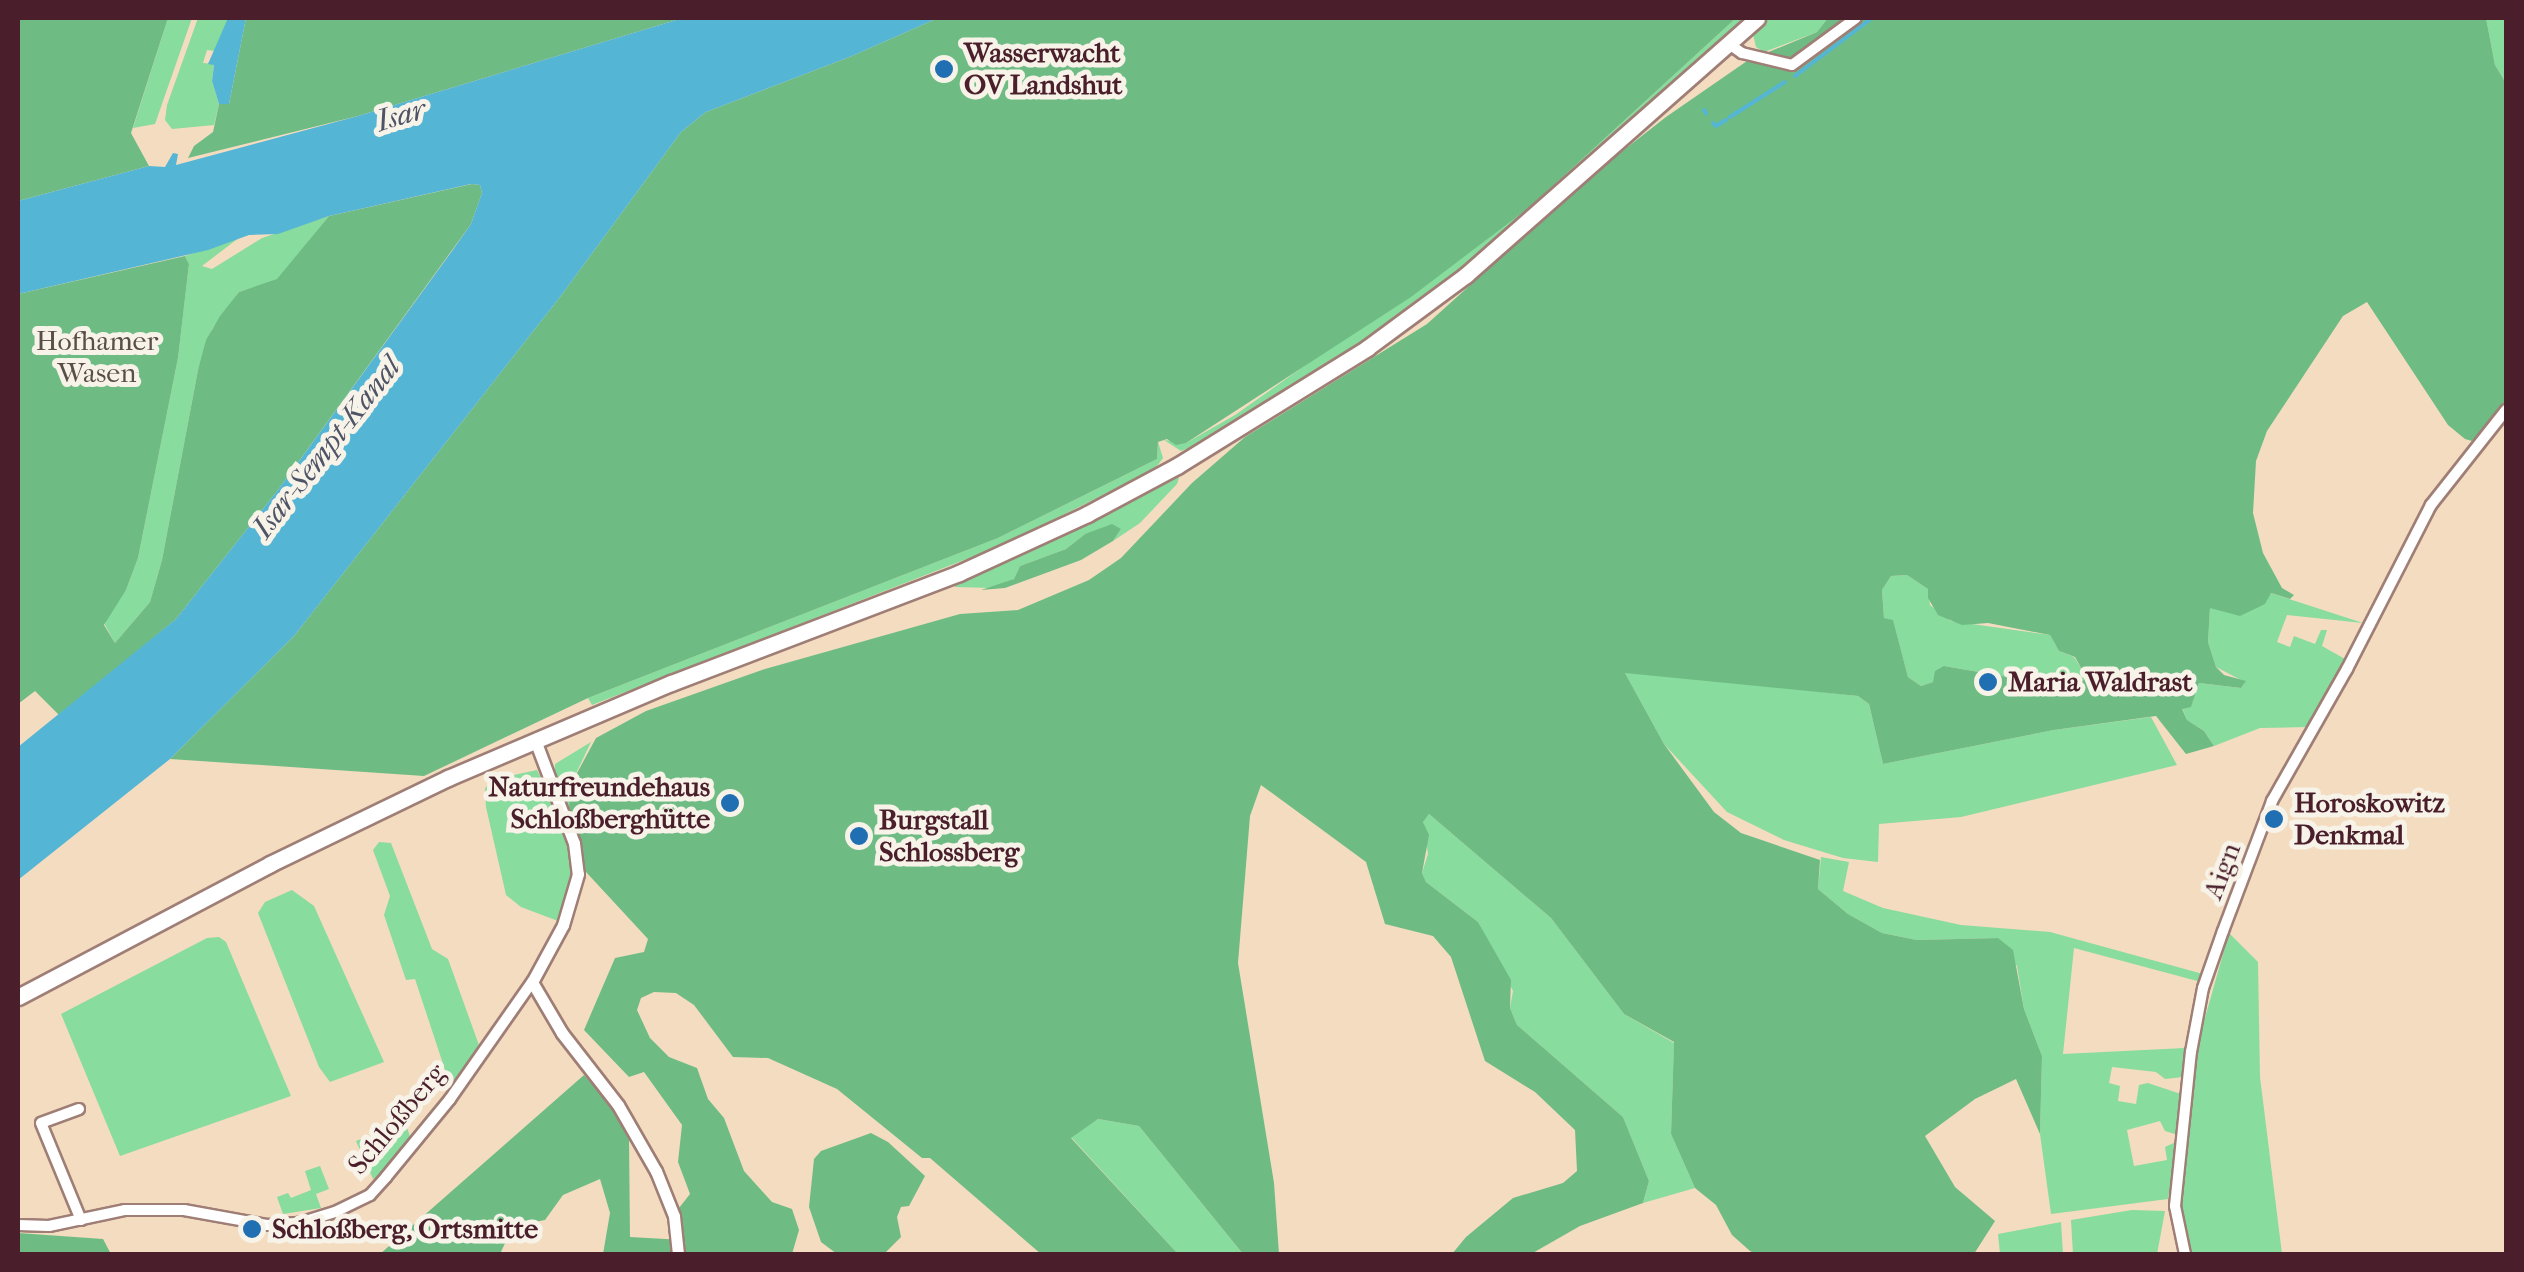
<!DOCTYPE html>
<html>
<head>
<meta charset="utf-8">
<style>
  body { margin:0 }
  #map { position:relative; width:2524px; height:1272px; overflow:hidden; background:#f4dcc0; font-family:"IM FELL French Canon",serif }
  div>[style] { position:absolute }
  .green>* { inset:0; background:#88dc9d }
  .forest>* { inset:0; background:#6ebc84 }
  .water>* { inset:0; background:#55b5d4 }
  .stream>* { height:4px; margin:-2px; padding:0 2px; transform-origin:2px; border-radius:2px; background:#55b5d4 }
  .roads { filter:drop-shadow(2px 0 #9f7e76) drop-shadow(-2px 0 #9f7e76) drop-shadow(0 2px #9f7e76) drop-shadow(0 -2px #9f7e76) }
  .minor>* { height:10px; margin:-5px; padding:0 5px; transform-origin:5px; border-radius:5px; background:#fff }
  .tertiary>* { height:11px; margin:-5.5px; padding:0 5.5px; transform-origin:5.5px; border-radius:5.5px; background:#fff }
  .primary>* { height:15px; margin:-7.5px; padding:0 7.5px; transform-origin:7.5px; border-radius:7.5px; background:#fff }
  .dots>* { width:28px; height:28px; translate:-50% -50%; box-sizing:border-box; border:5px solid #f7f3e8; border-radius:50% }
  span { translate:-50% -50%; white-space:nowrap; text-align:center; line-height:1.15; -webkit-text-stroke:10px #f7f3e8; paint-order:stroke }
  .poi-label { font-size:28px; color:#4a1f2b; font-weight:700 }
  .left { translate:0 -50%; text-align:left }
  .right { translate:-100% -50%; text-align:right }
  .park-label { font-size:28px; color:#5a4e48 }
  .street-label { font-size:28px; color:#4a1f2b }
  .water-label { font-size:30px; color:#4e5466; font-style:italic }
  .frame { position:absolute; inset:0; border:20px solid #4a1f2b; pointer-events:none }
</style>
</head>
<body>
<div id="map">
  <div class="green">
    <div style="clip-path:polygon(168px 18px,192px 18px,155px 124px,133px 128px)"></div>
    <div style="clip-path:polygon(198px 18px,228px 18px,220px 44px,215px 51px,207px 50px,203px 63px,214px 64px,212px 81px,219px 104px,214px 125px,172px 129px,165px 120px,167px 105px)"></div>
    <div style="clip-path:polygon(1736px 18px,1747px 18px,1487px 252px,1364px 342px,1200px 444px,1181px 451px,1164px 440px,1186px 443px,1235px 415px,1531px 206px)"></div>
    <div style="clip-path:polygon(1768px 18px,1828px 18px,1817px 32px,1764px 52px,1756px 47px,1753px 34px)"></div>
    <div style="clip-path:polygon(2486px 18px,2506px 18px,2506px 83px,2495px 65px)"></div>
    <div style="clip-path:polygon(329px 216px,277px 280px,239px 292px,212px 329px,198px 370px,162px 560px,150px 602px,115px 643px,105px 625px,107px 614px,126px 590px,138px 558px,178px 358px,189px 264px,185px 256px,240px 237px,202px 266px,212px 269px,262px 238px)"></div>
    <div style="clip-path:polygon(1158px 442px,1163px 458px,1154px 470px,1000px 546px,592px 705px,588px 698px,998px 538px,1157px 459px)"></div>
    <div style="clip-path:polygon(1175px 476px,1179px 478px,1177px 484px,1140px 523px,1113px 541px,1121px 529px,1085px 534px,1066px 549px,1020px 566px,1014px 579px,992px 588px,955px 587px,956px 581px)"></div>
    <div style="clip-path:polygon(1907px 575px,1928px 589px,1930px 605px,1951px 621px,2050px 635px,2059px 651px,2074px 657px,2086px 676px,2077px 686px,2055px 685px,1944px 666px,1933px 682px,1921px 686px,1908px 677px,1893px 621px,1884px 618px,1882px 590px,1891px 576px)"></div>
    <div style="clip-path:polygon(2271px 593px,2363px 623px,2287px 615px,2277px 642px,2290px 647px,2294px 636px,2315px 644px,2321px 630px,2327px 630px,2322px 646px,2345px 659px,2318px 714px,2308px 727px,2260px 728px,2214px 746px,2204px 731px,2187px 720px,2182px 708px,2191px 706px,2199px 683px,2241px 688px,2245px 682px,2216px 667px,2208px 642px,2210px 607px,2240px 615px)"></div>
    <div style="clip-path:polygon(1632px 671px,1858px 696px,1869px 704px,1883px 764px,2054px 730px,2151px 717px,2177px 765px,1961px 817px,1879px 824px,1878px 862px,1843px 858px,1784px 840px,1727px 812px,1664px 744px,1625px 673px)"></div>
    <div style="clip-path:polygon(591px 742px,570px 786px,569px 808px,555px 777px,555px 764px)"></div>
    <div style="clip-path:polygon(537px 770px,563px 824px,572px 858px,569px 891px,558px 921px,521px 907px,506px 895px,486px 807px,485px 789px,491px 780px)"></div>
    <div style="clip-path:polygon(1429px 814px,1551px 918px,1624px 1014px,1674px 1043px,1671px 1134px,1695px 1188px,1643px 1203px,1649px 1181px,1623px 1117px,1517px 1025px,1510px 1008px,1513px 991px,1478px 922px,1426px 882px,1422px 873px,1428px 854px,1423px 821px)"></div>
    <div style="clip-path:polygon(379px 842px,391px 843px,432px 949px,448px 959px,480px 1048px,451px 1088px,415px 979px,406px 980px,384px 915px,390px 896px,373px 850px)"></div>
    <div style="clip-path:polygon(1821px 857px,1849px 862px,1843px 891px,1883px 908px,1961px 925px,2050px 932px,2203px 974px,2201px 982px,2074px 948px,2063px 1054px,2185px 1048px,2183px 1077px,2165px 1079px,2156px 1072px,2112px 1067px,2109px 1083px,2120px 1086px,2118px 1101px,2136px 1104px,2139px 1085px,2148px 1083px,2181px 1094px,2178px 1135px,2165px 1131px,2160px 1121px,2127px 1130px,2134px 1166px,2167px 1160px,2165px 1147px,2178px 1141px,2168px 1199px,2051px 1214px,2040px 1134px,2042px 1056px,2024px 1009px,2017px 966px,1998px 938px,1917px 940px,1882px 933px,1848px 914px,1818px 889px)"></div>
    <div style="clip-path:polygon(292px 890px,314px 906px,384px 1062px,330px 1082px,319px 1067px,258px 913px,265px 902px)"></div>
    <div style="clip-path:polygon(2229px 933px,2258px 962px,2260px 1077px,2282px 1254px,2190px 1254px,2179px 1216px,2197px 1046px)"></div>
    <div style="clip-path:polygon(219px 937px,226px 942px,291px 1096px,120px 1156px,61px 1014px,207px 938px)"></div>
    <div style="clip-path:polygon(1098px 1119px,1139px 1126px,1243px 1254px,1178px 1254px,1071px 1137px)"></div>
    <div style="clip-path:polygon(405px 1122px,411px 1139px,385px 1171px,373px 1179px,356px 1141px)"></div>
    <div style="clip-path:polygon(320px 1166px,329px 1189px,316px 1194px,321px 1208px,283px 1214px,277px 1197px,288px 1193px,291px 1198px,311px 1190px,305px 1171px)"></div>
    <div style="clip-path:polygon(2132px 1210px,2165px 1211px,2157px 1254px,2073px 1254px,2071px 1220px)"></div>
    <div style="clip-path:polygon(2061px 1222px,2063px 1254px,2000px 1254px,1998px 1234px)"></div>
  </div>
  <div class="forest">
    <div style="clip-path:polygon(18px 18px,168px 18px,131px 133px,149px 166px,18px 201px)"></div>
    <div style="clip-path:polygon(246px 18px,683px 18px,358px 116px,188px 158px,194px 146px,213px 132px,219px 104px,229px 104px)"></div>
    <div style="clip-path:polygon(938px 18px,1736px 18px,1531px 206px,1411px 297px,1186px 443px,1176px 445px,1167px 439px,1158px 442px,1157px 459px,998px 538px,588px 698px,424px 776px,170px 759px,294px 636px,560px 297px,681px 132px,706px 112px,852px 56px)"></div>
    <div style="clip-path:polygon(evenodd,1828px 18px,2486px 18px,2495px 65px,2506px 83px,2506px 404px,2472px 441px,2465px 439px,2448px 425px,2367px 302px,2343px 316px,2267px 431px,2256px 461px,2253px 513px,2263px 553px,2282px 588px,2294px 595px,2290px 599px,2271px 593px,2265px 604px,2240px 616px,2210px 608px,2208px 642px,2216px 667px,2224px 675px,2246px 681px,2241px 688px,2199px 683px,2191px 707px,2182px 709px,2187px 720px,2204px 731px,2214px 746px,2186px 754px,2156px 716px,2054px 730px,1883px 764px,1869px 704px,1858px 696px,1625px 673px,1664px 744px,1714px 812px,1741px 833px,1820px 860px,1818px 889px,1848px 914px,1882px 933px,1917px 940px,1998px 938px,2013px 950px,2024px 1009px,2042px 1056px,2040px 1134px,2016px 1079px,1975px 1099px,1925px 1136px,1955px 1187px,1995px 1221px,1974px 1254px,1756px 1254px,1750px 1251px,1732px 1235px,1716px 1205px,1695px 1188px,1671px 1134px,1674px 1042px,1624px 1014px,1551px 918px,1429px 814px,1423px 822px,1429px 835px,1422px 873px,1426px 882px,1478px 922px,1511px 980px,1510px 1008px,1517px 1025px,1623px 1117px,1649px 1181px,1643px 1203px,1580px 1226px,1531px 1254px,1452px 1254px,1466px 1237px,1513px 1198px,1563px 1183px,1577px 1171px,1575px 1130px,1535px 1092px,1485px 1061px,1451px 957px,1433px 936px,1385px 924px,1366px 862px,1261px 785px,1250px 816px,1238px 963px,1274px 1183px,1279px 1254px,1243px 1254px,1139px 1126px,1098px 1119px,1071px 1138px,1178px 1254px,1041px 1254px,930px 1158px,922px 1158px,837px 1089px,768px 1058px,733px 1057px,694px 1005px,676px 993px,654px 992px,641px 998px,637px 1010px,650px 1038px,669px 1057px,697px 1068px,708px 1099px,724px 1118px,744px 1171px,772px 1202px,792px 1209px,799px 1230px,792px 1254px,603px 1254px,610px 1213px,600px 1179px,563px 1195px,545px 1220px,513px 1226px,500px 1254px,380px 1254px,584px 1075px,609px 1103px,629px 1138px,630px 1237px,683px 1240px,679px 1208px,690px 1194px,678px 1162px,682px 1125px,644px 1072px,629px 1077px,584px 1030px,615px 958px,644px 952px,648px 939px,586px 872px,569px 808px,570px 786px,596px 738px,646px 711px,765px 669px,960px 614px,1018px 610px,1089px 580px,1121px 558px,1192px 483px,1245px 437px,1427px 324px,1597px 171px,1666px 117px,1747px 61px,1817px 32px,1828px 18px,1907px 575px,1928px 589px,1928px 598px,1938px 615px,1962px 625px,1988px 623px,2050px 635px,2059px 651px,2075px 657px,2086px 677px,2077px 686px,2055px 685px,1944px 666px,1935px 671px,1933px 682px,1921px 686px,1908px 677px,1893px 620px,1884px 618px,1882px 590px,1891px 576px,1907px 575px)"></div>
    <div style="clip-path:polygon(472px 184px,480px 185px,482px 193px,471px 224px,278px 490px,176px 619px,60px 716px,35px 691px,18px 704px,18px 294px,185px 256px,189px 264px,178px 358px,138px 558px,126px 590px,104px 625px,115px 643px,150px 602px,162px 560px,198px 370px,206px 340px,220px 316px,239px 292px,277px 279px,329px 216px)"></div>
    <div style="clip-path:polygon(1112px 524px,1121px 529px,1113px 541px,1081px 560px,1005px 588px,981px 590px,1014px 579px,1020px 566px,1066px 549px,1085px 534px)"></div>
    <div style="clip-path:polygon(871px 1133px,888px 1142px,925px 1176px,909px 1206px,901px 1207px,897px 1217px,901px 1237px,885px 1253px,837px 1254px,821px 1242px,809px 1207px,814px 1159px,821px 1151px)"></div>
    <div style="clip-path:polygon(18px 1233px,103px 1239px,111px 1254px,18px 1254px)"></div>
  </div>
  <div class="water">
    <div style="clip-path:polygon(228px 18px,246px 18px,229px 104px,219px 104px,212px 81px,214px 65px,208px 64px)"></div>
    <div style="clip-path:polygon(683px 18px,938px 18px,852px 56px,706px 112px,681px 132px,560px 297px,294px 636px,170px 759px,18px 880px,18px 747px,176px 619px,278px 490px,452px 251px,471px 224px,482px 193px,480px 185px,471px 184px,329px 216px,278px 234px,249px 235px,208px 250px,18px 294px,18px 201px,149px 166px,165px 167px,173px 153px,178px 154px,176px 165px,358px 116px)"></div>
  </div>
  <div class="stream">
    <div style="left:1795px;top:76px;width:96px;rotate:-37deg"></div>
    <div style="left:1704px;top:110px;width:4px;rotate:56deg"></div>
    <div style="left:1730px;top:117px;width:65px;rotate:-32.5deg"></div>
    <div style="left:1713px;top:123px;width:4px;rotate:45deg"></div>
    <div style="left:1716px;top:126px;width:12px;rotate:-31deg"></div>
  </div>
  <div class="roads">
    <div class="minor">
      <div style="left:1729px;top:44px;width:16px;rotate:35deg"></div>
      <div style="left:1742px;top:53px;width:51px;rotate:13.5deg"></div>
      <div style="left:1792px;top:65px;width:79px;rotate:-36.3deg"></div>
      <div style="left:79px;top:1109px;width:40px;rotate:159.8deg"></div>
      <div style="left:41px;top:1123px;width:105px;rotate:67.6deg"></div>
      <div style="left:18px;top:1225px;width:31px;rotate:2deg"></div>
      <div style="left:49px;top:1226px;width:78px;rotate:-11.9deg"></div>
      <div style="left:125px;top:1210px;width:59px"></div>
      <div style="left:184px;top:1210px;width:84px;rotate:10.2deg"></div>
      <div style="left:267px;top:1225px;width:32px;rotate:-4deg"></div>
      <div style="left:299px;top:1223px;width:38px;rotate:-17deg"></div>
      <div style="left:335px;top:1212px;width:39px;rotate:-26deg"></div>
      <div style="left:370px;top:1195px;width:24px;rotate:-48deg"></div>
      <div style="left:386px;top:1177px;width:101px;rotate:-50.6deg"></div>
      <div style="left:450px;top:1099px;width:143px;rotate:-55deg"></div>
      <div style="left:2185px;top:1254px;width:49px;rotate:-101.8deg"></div>
      <div style="left:2175px;top:1206px;width:155px;rotate:-84.1deg"></div>
      <div style="left:2191px;top:1052px;width:65px;rotate:-79.4deg"></div>
      <div style="left:2203px;top:988px;width:60px;rotate:-70.7deg"></div>
      <div style="left:2223px;top:931px;width:139px;rotate:-69.3deg"></div>
      <div style="left:2272px;top:801px;width:152px;rotate:-60.4deg"></div>
      <div style="left:2347px;top:669px;width:184px;rotate:-62.9deg"></div>
      <div style="left:2431px;top:505px;width:121px;rotate:-51.7deg"></div>
    </div>
    <div class="tertiary">
      <div style="left:535px;top:740px;width:110px;rotate:69.3deg"></div>
      <div style="left:574px;top:843px;width:31px;rotate:83deg"></div>
      <div style="left:578px;top:874px;width:53px;rotate:106.4deg"></div>
      <div style="left:563px;top:925px;width:65px;rotate:118.5deg"></div>
      <div style="left:532px;top:982px;width:59px;rotate:59.5deg"></div>
      <div style="left:562px;top:1033px;width:91px;rotate:52.1deg"></div>
      <div style="left:618px;top:1105px;width:76px;rotate:60.1deg"></div>
      <div style="left:656px;top:1171px;width:48px;rotate:68.2deg"></div>
      <div style="left:674px;top:1216px;width:38px;rotate:84deg"></div>
    </div>
    <div class="primary">
      <div style="left:18px;top:997px;width:285px;rotate:-27.8deg"></div>
      <div style="left:270px;top:864px;width:198px;rotate:-25.8deg"></div>
      <div style="left:448px;top:778px;width:242px;rotate:-23.1deg"></div>
      <div style="left:671px;top:683px;width:308px;rotate:-20.9deg"></div>
      <div style="left:959px;top:573px;width:141px;rotate:-24.7deg"></div>
      <div style="left:1087px;top:514px;width:102px;rotate:-28.1deg"></div>
      <div style="left:1177px;top:466px;width:224px;rotate:-31.8deg"></div>
      <div style="left:1367px;top:348px;width:123px;rotate:-36.4deg"></div>
      <div style="left:1466px;top:275px;width:388px;rotate:-41.4deg"></div>
    </div>
  </div>
  <div class="dots">
    <div style="left:944px;top:69px;background:#1f6fb2"></div>
    <div style="left:1988px;top:682px;background:#1f6fb2"></div>
    <div style="left:730px;top:803px;background:#1f6fb2"></div>
    <div style="left:2274px;top:819px;background:#1f6fb2"></div>
    <div style="left:859px;top:836px;background:#1f6fb2"></div>
    <div style="left:252px;top:1229px;background:#1f6fb2"></div>
  </div>
  <div class="poi-label">
    <span class="left" style="left:964px;top:69px">Wasserwacht<br>OV Landshut</span>
    <span class="left" style="left:2008px;top:682px">Maria Waldrast</span>
    <span class="right" style="left:710px;top:803px">Naturfreundehaus<br>Schloßberghütte</span>
    <span class="left" style="left:2294px;top:819px">Horoskowitz<br>Denkmal</span>
    <span class="left" style="left:879px;top:836px">Burgstall<br>Schlossberg</span>
    <span class="left" style="left:272px;top:1229px">Schloßberg, Ortsmitte</span>
  </div>
  <div class="park-label">
    <span style="left:97px;top:357px">Hofhamer<br>Wasen</span>
  </div>
  <div class="street-label">
    <span style="left:2222px;top:871px;rotate:-69deg">Aign</span>
    <span style="left:397px;top:1119px;rotate:-50deg">Schloßberg</span>
  </div>
  <div class="water-label">
    <span style="left:401px;top:116px;rotate:-16deg">Isar</span>
    <span style="left:327px;top:448px;rotate:-52deg">Isar-Sempt-Kanal</span>
  </div>
  <div class="frame"></div>
</div>
</body>
</html>
